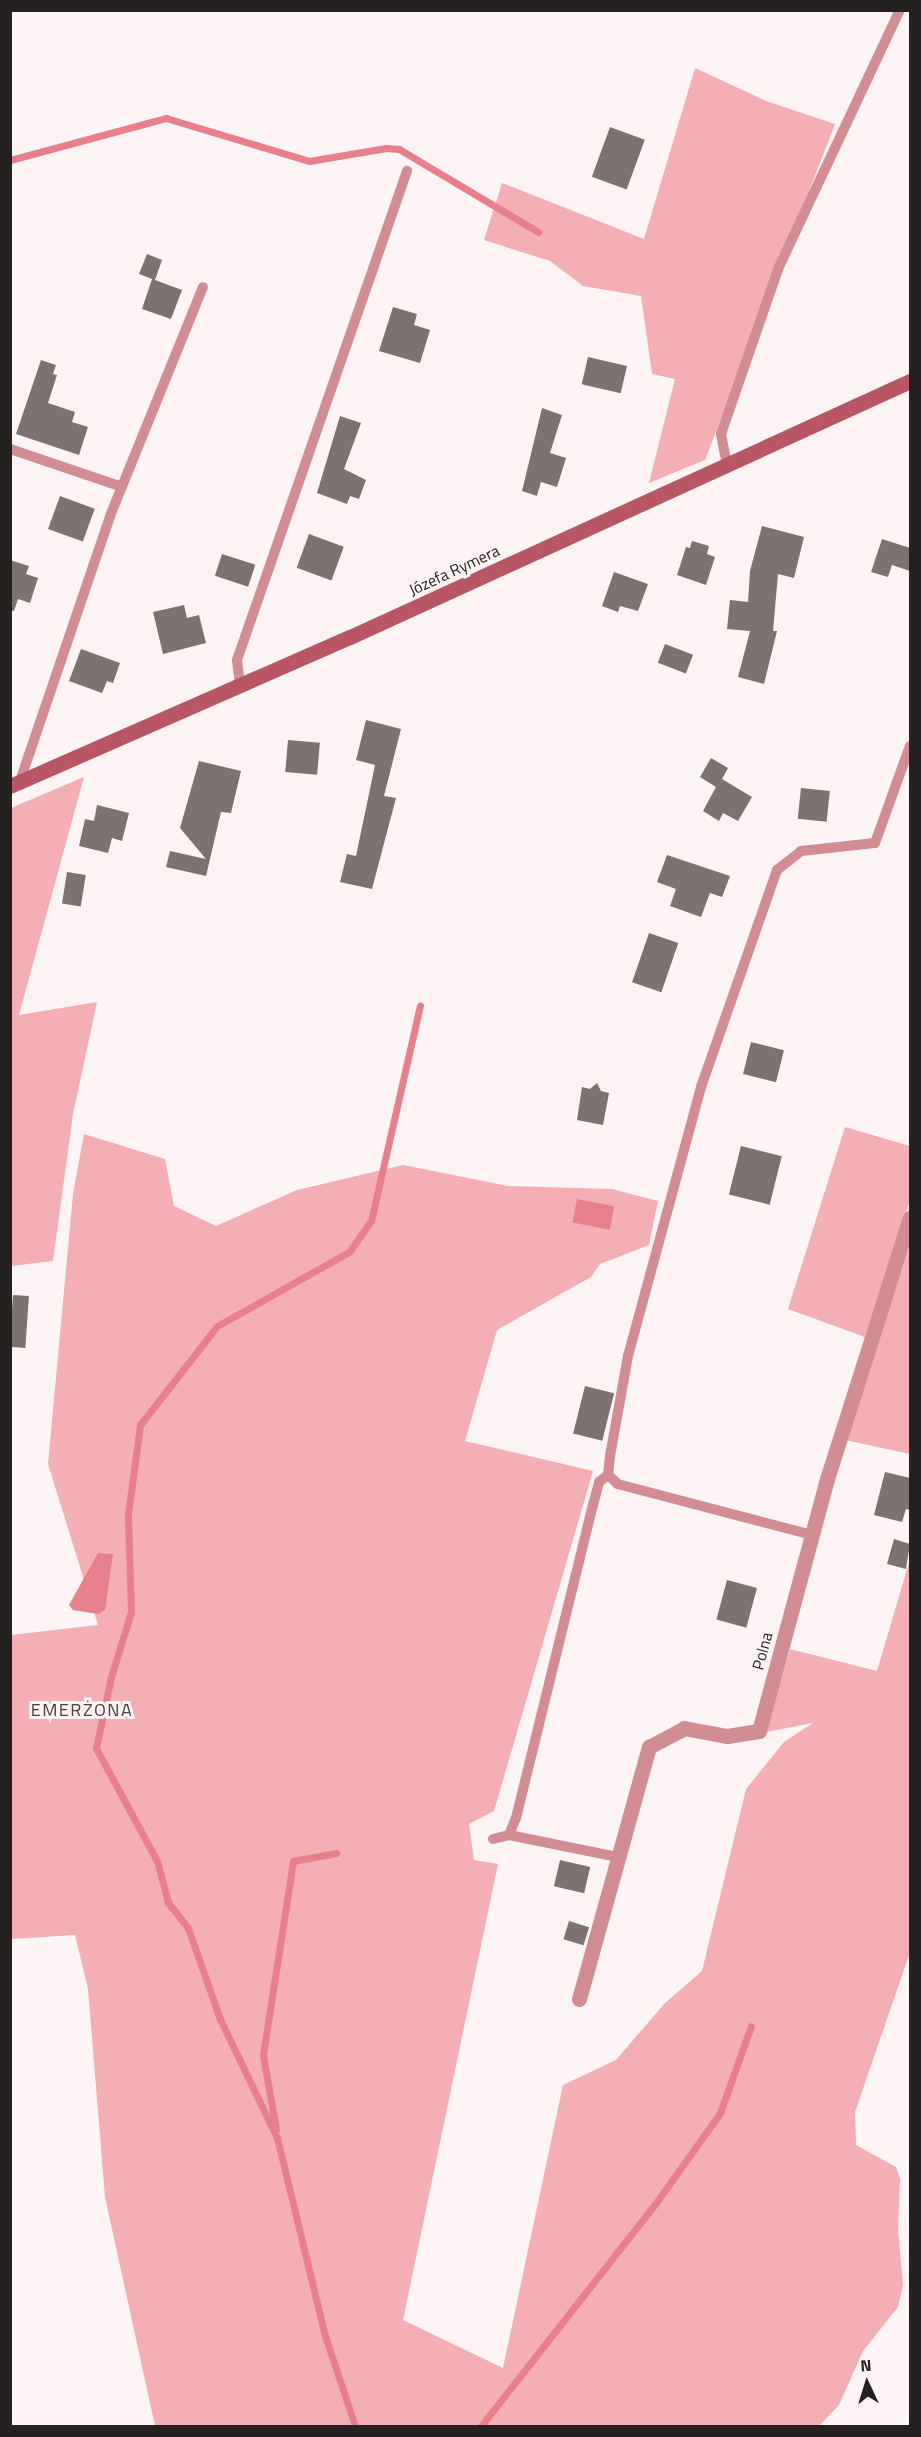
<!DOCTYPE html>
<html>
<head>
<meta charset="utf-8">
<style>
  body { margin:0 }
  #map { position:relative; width:921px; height:2437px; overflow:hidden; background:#fef4f5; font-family:"Titillium Web",sans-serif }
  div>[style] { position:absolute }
  .green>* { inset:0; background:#f3afb4 }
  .water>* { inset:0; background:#e8808c; transform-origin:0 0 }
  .stream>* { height:7px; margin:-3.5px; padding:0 3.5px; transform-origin:3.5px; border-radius:3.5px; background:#e8808c }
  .building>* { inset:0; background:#7e7172; transform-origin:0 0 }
  .lane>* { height:10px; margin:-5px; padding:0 5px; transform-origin:5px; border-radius:5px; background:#d28d93 }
  .street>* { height:15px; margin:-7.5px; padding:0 7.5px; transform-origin:7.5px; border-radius:7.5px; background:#d28d93 }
  .secondary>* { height:15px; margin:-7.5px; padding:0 7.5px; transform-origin:7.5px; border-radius:7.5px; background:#b95664 }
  span { translate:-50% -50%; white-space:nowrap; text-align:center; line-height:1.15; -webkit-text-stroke:6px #fef4f5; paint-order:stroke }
  .street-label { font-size:16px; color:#262121 }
  .neighbourhood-label { font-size:18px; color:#4a3e3f; letter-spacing:1.5px }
  .frame { position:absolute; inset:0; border:12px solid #262121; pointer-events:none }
  .north { position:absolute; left:837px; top:2353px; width:60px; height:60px; -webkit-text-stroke:4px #fef4f5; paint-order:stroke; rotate:356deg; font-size:16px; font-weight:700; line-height:24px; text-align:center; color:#262121 }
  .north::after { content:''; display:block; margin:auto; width:21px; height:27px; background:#262121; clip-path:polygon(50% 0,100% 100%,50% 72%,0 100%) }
</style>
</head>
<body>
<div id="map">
  <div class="green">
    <div style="clip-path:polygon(695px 68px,766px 101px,835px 124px,705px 460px,649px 483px,675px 379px,652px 374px,641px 296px,583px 286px,550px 261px,484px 240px,502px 183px,644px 239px)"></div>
    <div style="clip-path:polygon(84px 777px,19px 1015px,97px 1002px,73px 1114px,53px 1261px,11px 1266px,11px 808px)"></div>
    <div style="clip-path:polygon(845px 1127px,910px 1146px,910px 1200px,865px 1337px,788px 1309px)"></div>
    <div style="clip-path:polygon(84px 1134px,165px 1159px,174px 1206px,216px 1226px,297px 1190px,403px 1165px,508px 1186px,612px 1189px,658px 1201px,649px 1245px,600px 1264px,591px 1277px,497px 1330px,465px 1441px,593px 1471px,494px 1811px,469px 1824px,474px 1860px,498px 1864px,403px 2320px,503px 2368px,563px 2085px,616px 2060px,665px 2003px,702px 1971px,746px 1789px,784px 1742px,813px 1723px,766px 1732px,790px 1649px,877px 1671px,910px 1559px,910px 1952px,855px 2112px,856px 2145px,896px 2167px,900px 2179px,898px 2230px,903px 2285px,898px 2307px,863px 2351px,839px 2405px,819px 2426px,155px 2426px,105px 2197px,88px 1989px,75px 1935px,11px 1939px,11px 1635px,98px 1625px,48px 1464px,73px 1194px)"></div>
    <div style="clip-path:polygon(909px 1249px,910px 1250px,910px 1454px,845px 1440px)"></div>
  </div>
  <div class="water">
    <div style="left:577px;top:1199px;width:38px;height:24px;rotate:11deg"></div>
    <div style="clip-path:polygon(98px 1553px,113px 1554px,105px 1610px,98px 1614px,73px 1610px,69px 1605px)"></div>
  </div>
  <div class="stream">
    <div style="left:10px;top:160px;width:162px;rotate:-15.1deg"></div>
    <div style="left:166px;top:118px;width:149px;rotate:16.7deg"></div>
    <div style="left:309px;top:161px;width:78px;rotate:-9.6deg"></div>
    <div style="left:386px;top:148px;width:13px;rotate:4deg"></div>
    <div style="left:399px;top:149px;width:162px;rotate:30.8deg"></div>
    <div style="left:276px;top:2129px;width:75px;rotate:-100deg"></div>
    <div style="left:263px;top:2055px;width:196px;rotate:-81.2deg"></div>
    <div style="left:293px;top:1861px;width:44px;rotate:-10.5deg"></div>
    <div style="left:355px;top:2426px;width:95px;rotate:-108.4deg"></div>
    <div style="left:325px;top:2336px;width:204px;rotate:-103.6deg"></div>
    <div style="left:277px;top:2138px;width:132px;rotate:-115.6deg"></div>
    <div style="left:220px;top:2019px;width:96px;rotate:-109.4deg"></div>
    <div style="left:188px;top:1928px;width:33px;rotate:-128deg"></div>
    <div style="left:168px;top:1902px;width:42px;rotate:-105deg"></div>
    <div style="left:157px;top:1861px;width:128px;rotate:-118.4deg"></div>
    <div style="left:96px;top:1748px;width:73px;rotate:-78.1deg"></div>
    <div style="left:111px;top:1677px;width:68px;rotate:-72.9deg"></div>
    <div style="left:131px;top:1612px;width:98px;rotate:-91.8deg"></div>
    <div style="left:128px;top:1514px;width:90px;rotate:-82.3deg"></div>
    <div style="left:140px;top:1425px;width:125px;rotate:-52.1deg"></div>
    <div style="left:217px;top:1326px;width:151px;rotate:-29.3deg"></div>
    <div style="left:349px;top:1252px;width:38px;rotate:-55deg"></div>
    <div style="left:371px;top:1221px;width:221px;rotate:-77.2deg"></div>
    <div style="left:481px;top:2426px;width:287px;rotate:-51.9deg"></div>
    <div style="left:658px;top:2200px;width:107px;rotate:-54.5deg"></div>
    <div style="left:720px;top:2113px;width:92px;rotate:-70.4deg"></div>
  </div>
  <div class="building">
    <div style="left:610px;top:127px;width:37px;height:53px;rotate:20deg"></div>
    <div style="clip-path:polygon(147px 254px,162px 260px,155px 280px,182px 290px,171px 319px,142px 309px,152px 279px,139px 274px)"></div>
    <div style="clip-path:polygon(393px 307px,417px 314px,414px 325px,430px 330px,420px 363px,379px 351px)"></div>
    <div style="left:588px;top:357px;width:40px;height:28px;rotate:13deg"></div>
    <div style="clip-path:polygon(41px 360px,56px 365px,53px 374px,57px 375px,48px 403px,75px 412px,72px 422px,88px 427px,79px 455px,16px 434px)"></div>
    <div style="clip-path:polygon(542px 408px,562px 415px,550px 453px,566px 458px,557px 487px,541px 482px,537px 496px,522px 491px)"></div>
    <div style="clip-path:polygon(340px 416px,361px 423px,344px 469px,366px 480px,359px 499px,350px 496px,347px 504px,317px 493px)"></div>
    <div style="left:60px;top:496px;width:37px;height:35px;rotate:20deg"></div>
    <div style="clip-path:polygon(762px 526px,804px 537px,794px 578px,778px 574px,773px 631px,777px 631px,764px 684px,738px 677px,750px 631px,727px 629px,730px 600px,748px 602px,750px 571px)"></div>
    <div style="left:309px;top:534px;width:37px;height:36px;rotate:20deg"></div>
    <div style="clip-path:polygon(882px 539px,910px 548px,910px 571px,892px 565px,888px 577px,871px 572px)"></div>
    <div style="clip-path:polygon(692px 541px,709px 546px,707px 554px,715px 557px,706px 585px,677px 575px,686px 547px,690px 548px)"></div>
    <div style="left:222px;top:554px;width:35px;height:23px;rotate:18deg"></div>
    <div style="clip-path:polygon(10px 560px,29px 566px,26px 574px,38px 578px,30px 603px,18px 599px,14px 611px,10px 610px)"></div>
    <div style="clip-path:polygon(614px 572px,648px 584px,638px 611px,620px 606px,618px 612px,602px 606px)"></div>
    <div style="clip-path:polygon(184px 605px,187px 618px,199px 615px,206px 643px,163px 654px,153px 612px)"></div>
    <div style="left:665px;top:644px;width:30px;height:20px;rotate:21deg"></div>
    <div style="clip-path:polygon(81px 649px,120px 663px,113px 683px,107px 681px,102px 693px,69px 681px)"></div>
    <div style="clip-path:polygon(366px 720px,401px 729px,384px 796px,396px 798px,372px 889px,340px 882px,347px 854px,356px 856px,375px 765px,356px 760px)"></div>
    <div style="left:288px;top:740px;width:32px;height:32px;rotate:5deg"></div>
    <div style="clip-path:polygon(711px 758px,728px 768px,722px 779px,752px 797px,738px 821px,723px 813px,719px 821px,703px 811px,716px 787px,700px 777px)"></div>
    <div style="clip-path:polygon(199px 761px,241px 771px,231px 813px,221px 812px,206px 876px,166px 867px,170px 851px,206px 859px,180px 828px)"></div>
    <div style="left:801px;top:788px;width:29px;height:31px;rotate:6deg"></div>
    <div style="clip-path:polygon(97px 805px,129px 813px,122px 841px,112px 838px,108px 853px,79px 846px,85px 819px,94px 821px)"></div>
    <div style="clip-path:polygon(667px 855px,730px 876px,722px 897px,710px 893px,701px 917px,670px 906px,676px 889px,657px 882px)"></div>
    <div style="left:67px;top:872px;width:19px;height:32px;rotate:9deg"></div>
    <div style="left:649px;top:933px;width:31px;height:52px;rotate:19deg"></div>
    <div style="left:751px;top:1042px;width:34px;height:33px;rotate:14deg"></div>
    <div style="clip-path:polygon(597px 1083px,601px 1091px,609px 1093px,603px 1125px,577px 1120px,582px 1087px,590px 1089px)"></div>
    <div style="left:741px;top:1146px;width:42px;height:50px;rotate:14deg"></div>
    <div style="left:13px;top:1295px;width:16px;height:52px;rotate:4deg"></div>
    <div style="left:585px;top:1386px;width:30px;height:49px;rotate:14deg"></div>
    <div style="clip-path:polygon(885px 1472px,910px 1478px,910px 1510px,906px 1509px,902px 1522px,874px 1515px)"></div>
    <div style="clip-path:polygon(894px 1539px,910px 1544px,906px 1569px,887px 1564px)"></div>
    <div style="left:727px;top:1580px;width:31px;height:41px;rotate:15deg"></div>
    <div style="left:560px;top:1860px;width:31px;height:27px;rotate:13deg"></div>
    <div style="left:569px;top:1921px;width:21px;height:19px;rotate:17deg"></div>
  </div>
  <div class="lane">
    <div style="left:10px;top:449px;width:118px;rotate:18.7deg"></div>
    <div style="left:727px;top:465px;width:32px;rotate:-101deg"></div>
    <div style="left:721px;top:434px;width:175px;rotate:-70.9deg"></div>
    <div style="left:778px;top:269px;width:286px;rotate:-64.8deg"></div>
    <div style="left:240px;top:685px;width:25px;rotate:-97deg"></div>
    <div style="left:237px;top:660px;width:518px;rotate:-70.83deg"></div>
    <div style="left:20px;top:781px;width:280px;rotate:-71.2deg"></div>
    <div style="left:110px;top:516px;width:247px;rotate:-67.9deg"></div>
    <div style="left:812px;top:1535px;width:201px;rotate:-165.3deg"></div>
    <div style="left:618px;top:1484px;width:13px;rotate:-138deg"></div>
    <div style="left:608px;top:1475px;width:19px;rotate:-84deg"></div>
    <div style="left:610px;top:1456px;width:102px;rotate:-79.8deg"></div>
    <div style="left:628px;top:1356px;width:279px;rotate:-74.8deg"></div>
    <div style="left:701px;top:1087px;width:230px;rotate:-70.7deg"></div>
    <div style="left:777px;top:870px;width:31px;rotate:-38deg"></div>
    <div style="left:801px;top:851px;width:74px;rotate:-6.2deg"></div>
    <div style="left:875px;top:843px;width:103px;rotate:-70.2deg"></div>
    <div style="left:509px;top:1835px;width:110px;rotate:11.5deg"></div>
    <div style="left:493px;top:1839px;width:16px;rotate:-14deg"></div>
    <div style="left:509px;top:1835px;width:18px;rotate:-68deg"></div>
    <div style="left:516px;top:1818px;width:322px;rotate:-76.2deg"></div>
    <div style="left:593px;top:1505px;width:24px;rotate:-75deg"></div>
    <div style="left:599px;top:1482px;width:11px;rotate:-38deg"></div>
  </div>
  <div class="street">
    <div style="left:579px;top:1999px;width:262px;rotate:-74.5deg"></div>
    <div style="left:649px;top:1747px;width:40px;rotate:-28deg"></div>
    <div style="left:684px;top:1728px;width:44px;rotate:10.5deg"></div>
    <div style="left:727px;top:1736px;width:32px;rotate:-9deg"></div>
    <div style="left:759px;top:1731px;width:261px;rotate:-74.9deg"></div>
    <div style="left:827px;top:1479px;width:274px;rotate:-72.4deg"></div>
  </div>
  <div class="secondary">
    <div style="left:10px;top:786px;width:371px;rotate:-23.7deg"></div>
    <div style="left:350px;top:637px;width:616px;rotate:-24.57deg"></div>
  </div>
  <div class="street-label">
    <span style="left:454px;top:570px;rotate:-25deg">Józefa Rymera</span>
    <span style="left:762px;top:1651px;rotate:-75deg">Polna</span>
  </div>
  <div class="neighbourhood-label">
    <span style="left:82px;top:1710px">EMERŻONA</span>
  </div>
  <div class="frame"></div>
  <div class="north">N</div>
</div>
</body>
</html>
